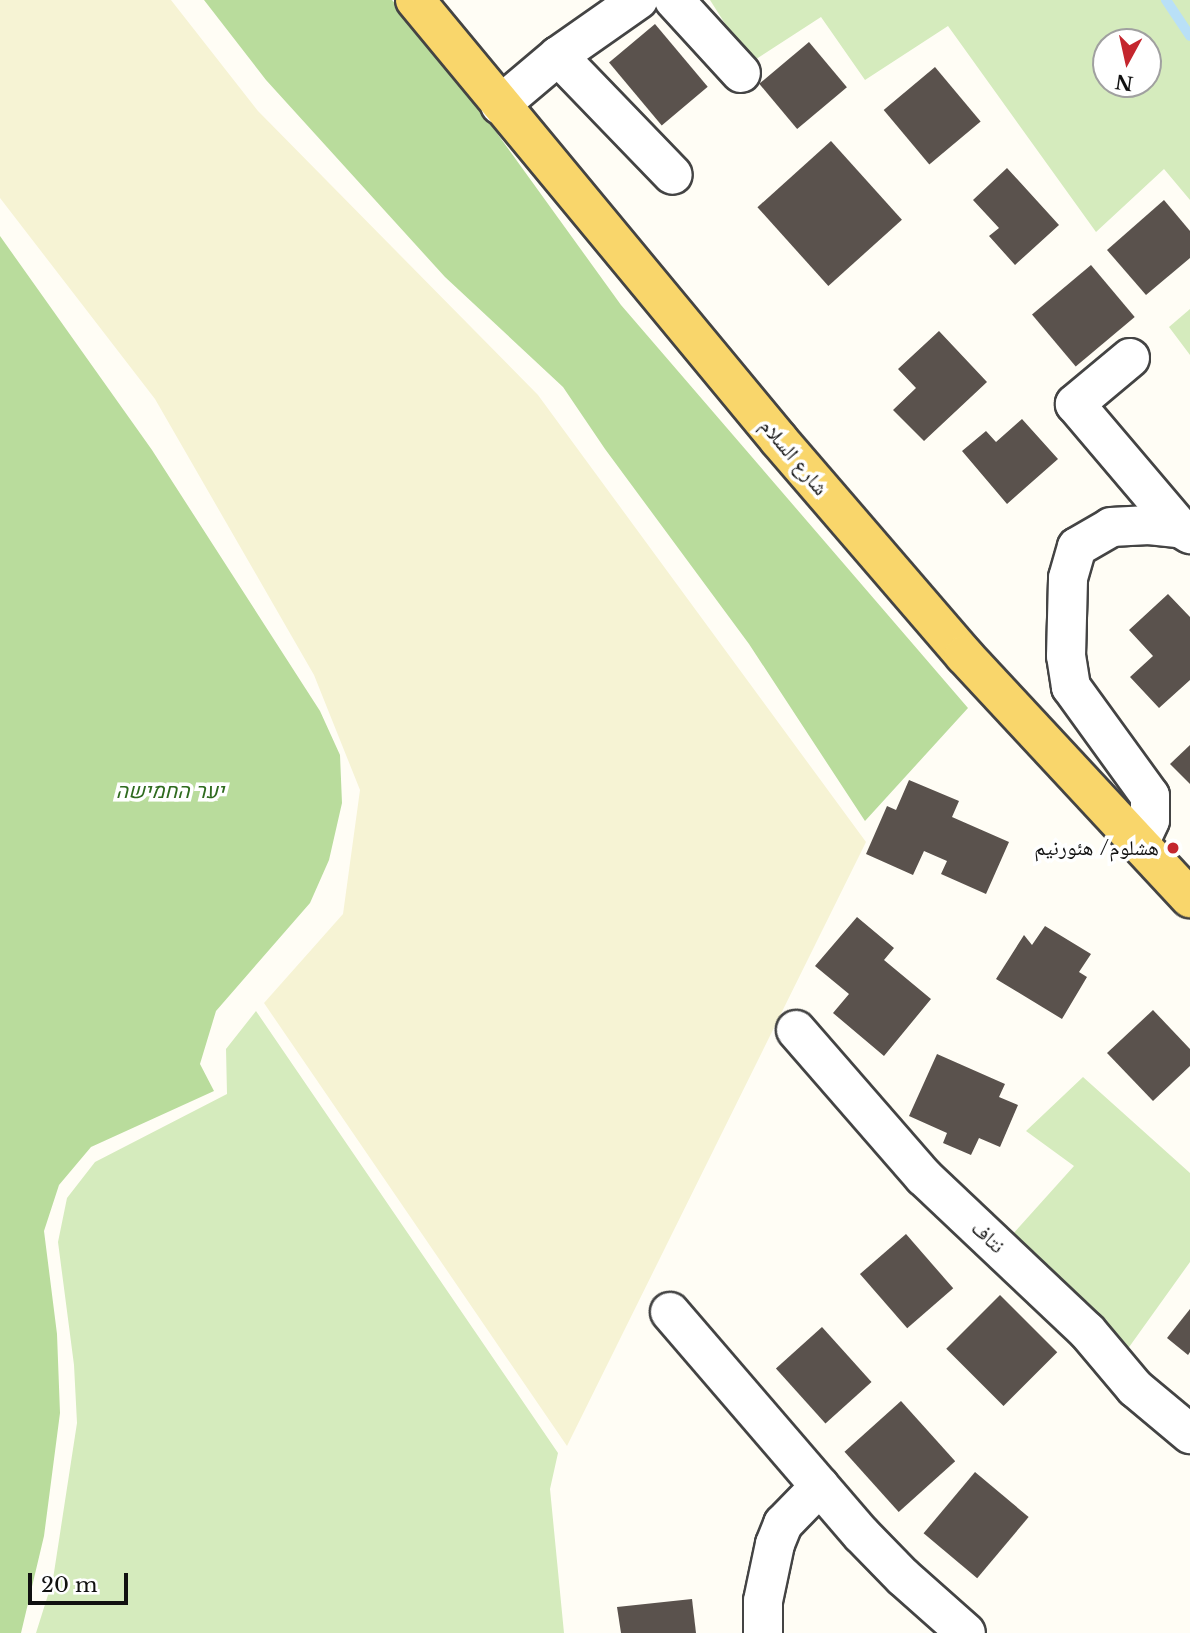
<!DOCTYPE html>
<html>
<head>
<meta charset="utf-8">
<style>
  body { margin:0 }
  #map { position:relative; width:1190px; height:1633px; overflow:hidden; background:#fffdf5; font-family:"Libre Baskerville","Noto Naskh Arabic",Heebo,serif }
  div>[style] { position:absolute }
  .farmland>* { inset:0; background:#f6f3d4 }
  .green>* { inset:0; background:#d5ebbd }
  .forest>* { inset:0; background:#b9dc9c }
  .stream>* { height:10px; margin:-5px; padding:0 5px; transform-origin:5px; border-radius:5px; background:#b9e0f7 }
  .building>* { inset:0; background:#5a524d; transform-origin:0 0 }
  .roads { filter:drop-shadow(2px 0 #444) drop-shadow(-2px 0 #444) drop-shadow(0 2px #444) drop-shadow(0 -2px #444) }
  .minor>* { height:38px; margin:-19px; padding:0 19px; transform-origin:19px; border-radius:19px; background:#fff }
  .major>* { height:38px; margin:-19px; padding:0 19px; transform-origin:19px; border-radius:19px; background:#f9d66b }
  .dots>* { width:19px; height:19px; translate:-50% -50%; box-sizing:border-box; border:4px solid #fff; border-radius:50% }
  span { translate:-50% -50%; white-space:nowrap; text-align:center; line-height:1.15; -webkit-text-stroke:7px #fff; paint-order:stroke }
  .street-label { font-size:21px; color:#111 }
  .park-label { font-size:21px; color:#2f6b1f; font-style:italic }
  .poi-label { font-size:21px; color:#111 }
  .right { translate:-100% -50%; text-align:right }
  .north { position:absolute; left:1092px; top:28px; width:70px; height:70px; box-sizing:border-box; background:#fff; border:2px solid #a0a0a0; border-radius:50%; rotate:188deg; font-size:19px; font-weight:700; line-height:28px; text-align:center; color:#111 }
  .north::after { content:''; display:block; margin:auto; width:24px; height:32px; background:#c4262e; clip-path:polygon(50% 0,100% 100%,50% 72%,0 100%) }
  .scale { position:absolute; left:28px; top:1573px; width:100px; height:32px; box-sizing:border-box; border:4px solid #111; border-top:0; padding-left:9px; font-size:21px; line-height:24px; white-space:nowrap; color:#111; -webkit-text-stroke:5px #fff; paint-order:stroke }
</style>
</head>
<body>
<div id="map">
  <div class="farmland">
    <div style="clip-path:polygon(0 0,171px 0,258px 111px,538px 395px,866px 842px,567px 1446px,264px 1003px,343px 914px,360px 790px,314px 675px,155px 399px,0 198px)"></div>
  </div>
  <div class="green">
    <div style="clip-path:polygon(evenodd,710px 0,1190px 0,1190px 200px,1164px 169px,1096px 232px,948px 26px,865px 80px,821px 17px,750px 63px,710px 0,1106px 42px,1148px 42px,1148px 84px,1106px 84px,1106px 42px)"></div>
    <div style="clip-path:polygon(1190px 309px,1190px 355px,1169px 327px)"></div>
    <div style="clip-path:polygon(256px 1011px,558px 1453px,550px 1489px,564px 1633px,36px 1633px,53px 1579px,77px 1423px,74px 1365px,58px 1242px,67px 1198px,95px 1162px,227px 1094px,226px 1049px)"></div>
    <div style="clip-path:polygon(1083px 1077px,1190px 1173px,1190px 1262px,1127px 1350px,1012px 1235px,1074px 1166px,1026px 1131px)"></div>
  </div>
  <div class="forest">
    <div style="clip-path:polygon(204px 0,392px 0,442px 57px,621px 305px,968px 708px,865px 821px,749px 644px,605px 449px,563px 387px,445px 277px,266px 80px)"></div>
    <div style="clip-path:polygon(0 236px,152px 450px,320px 711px,340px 755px,342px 803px,329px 860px,310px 903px,216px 1011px,200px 1064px,214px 1091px,91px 1147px,59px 1185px,44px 1231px,57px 1334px,60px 1413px,44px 1536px,21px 1633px,0 1633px)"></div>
  </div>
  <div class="stream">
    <div style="left:1166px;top:0;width:43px;rotate:56.3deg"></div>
  </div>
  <div class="building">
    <div style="left:655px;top:24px;width:82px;height:60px;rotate:50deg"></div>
    <div style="left:809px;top:42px;width:59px;height:65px;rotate:50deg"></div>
    <div style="left:935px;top:67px;width:71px;height:67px;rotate:50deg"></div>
    <div style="left:831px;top:141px;width:106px;height:99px;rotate:48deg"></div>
    <div style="clip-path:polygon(1007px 168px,1059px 225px,1015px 265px,989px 236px,999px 228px,973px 200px)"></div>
    <div style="clip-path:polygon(1164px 200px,1190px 231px,1190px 258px,1146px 295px,1107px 250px)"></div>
    <div style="left:1091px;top:265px;width:68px;height:77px;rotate:50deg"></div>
    <div style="clip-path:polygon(939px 331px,987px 382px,924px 441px,893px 410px,916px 388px,898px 369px)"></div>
    <div style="clip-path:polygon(1022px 419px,1058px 459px,1007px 504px,962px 451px,986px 431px,996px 442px)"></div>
    <div style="clip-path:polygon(1168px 594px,1190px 617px,1190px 680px,1159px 708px,1130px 677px,1153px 656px,1129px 630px)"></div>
    <div style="clip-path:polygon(1190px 745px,1190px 784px,1170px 764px)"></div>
    <div style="clip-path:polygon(909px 780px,959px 801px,952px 817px,1009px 842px,986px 894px,941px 874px,947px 861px,924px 851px,913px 875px,866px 854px,887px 806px,896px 810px)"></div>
    <div style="clip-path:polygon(857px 917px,894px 948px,884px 960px,931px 999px,884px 1056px,833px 1013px,849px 994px,815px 966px)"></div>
    <div style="clip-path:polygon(1045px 926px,1091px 954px,1079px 972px,1087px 977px,1062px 1019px,996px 979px,1024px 935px,1032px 945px)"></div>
    <div style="clip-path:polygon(1153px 1010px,1190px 1049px,1190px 1066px,1153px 1101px,1107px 1053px)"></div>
    <div style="clip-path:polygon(937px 1054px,1005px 1084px,999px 1097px,1018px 1105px,1000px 1147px,979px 1138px,971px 1155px,943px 1143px,947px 1133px,909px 1116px)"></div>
    <div style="left:906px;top:1234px;width:72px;height:61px;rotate:49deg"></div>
    <div style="left:1000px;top:1295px;width:81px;height:76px;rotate:45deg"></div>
    <div style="clip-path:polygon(1190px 1309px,1190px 1352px,1188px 1355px,1167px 1338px)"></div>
    <div style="left:822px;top:1327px;width:74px;height:62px;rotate:48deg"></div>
    <div style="left:901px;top:1401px;width:81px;height:76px;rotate:48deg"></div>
    <div style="left:975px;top:1472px;width:70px;height:80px;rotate:40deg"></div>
    <div style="clip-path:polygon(692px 1599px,696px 1633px,621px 1633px,617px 1607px)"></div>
  </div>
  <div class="roads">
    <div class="minor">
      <div style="left:674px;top:0;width:99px;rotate:47.5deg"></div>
      <div style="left:558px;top:56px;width:165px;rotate:46deg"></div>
      <div style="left:500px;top:105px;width:76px;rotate:-40.2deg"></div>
      <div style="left:558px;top:56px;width:98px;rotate:-35deg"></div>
      <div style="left:1130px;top:358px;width:72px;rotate:140.1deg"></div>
      <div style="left:1075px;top:404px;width:162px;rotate:49.7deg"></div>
      <div style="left:1139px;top:844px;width:26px;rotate:-65deg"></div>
      <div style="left:1150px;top:820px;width:24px;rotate:-90deg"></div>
      <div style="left:1150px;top:796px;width:135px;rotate:-125.9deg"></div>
      <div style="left:1071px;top:687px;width:31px;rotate:-99deg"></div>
      <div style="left:1066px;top:656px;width:78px;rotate:-88.5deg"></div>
      <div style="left:1068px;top:578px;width:32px;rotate:-74deg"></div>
      <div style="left:1077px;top:547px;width:39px;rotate:-30deg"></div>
      <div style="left:1111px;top:527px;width:38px;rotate:-3deg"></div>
      <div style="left:1149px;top:525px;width:31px;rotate:6deg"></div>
      <div style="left:1180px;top:528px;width:12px;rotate:31deg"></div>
      <div style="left:796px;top:1030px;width:195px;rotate:49deg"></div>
      <div style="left:924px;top:1177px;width:224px;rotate:43.4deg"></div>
      <div style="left:1087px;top:1331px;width:75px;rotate:49.9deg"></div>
      <div style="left:1135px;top:1388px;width:72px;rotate:39.9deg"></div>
      <div style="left:670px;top:1312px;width:293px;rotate:49.3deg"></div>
      <div style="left:861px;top:1534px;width:60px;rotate:45.7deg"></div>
      <div style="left:903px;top:1577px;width:84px;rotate:41.6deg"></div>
      <div style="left:763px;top:1633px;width:32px;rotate:-90deg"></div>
      <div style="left:763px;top:1601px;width:58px;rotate:-78.1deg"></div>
      <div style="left:775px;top:1544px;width:22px;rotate:-68deg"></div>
      <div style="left:783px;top:1524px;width:53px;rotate:-45.8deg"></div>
    </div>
    <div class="major">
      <div style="left:415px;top:0;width:571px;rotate:50.4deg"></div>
      <div style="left:779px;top:440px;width:284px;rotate:49.3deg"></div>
      <div style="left:964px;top:655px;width:332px;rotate:47.1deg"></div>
    </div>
  </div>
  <div class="dots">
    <div style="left:1173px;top:848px;background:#c4262e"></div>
  </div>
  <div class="street-label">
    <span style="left:794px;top:457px;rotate:50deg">شارع السلام</span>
    <span style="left:988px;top:1237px;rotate:43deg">نتاف</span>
  </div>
  <div class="park-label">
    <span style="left:170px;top:791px">יער החמישה</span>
  </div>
  <div class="poi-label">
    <span class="right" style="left:1159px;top:848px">هشلوم/ هئورنيم</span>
  </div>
  <div class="north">N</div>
  <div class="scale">20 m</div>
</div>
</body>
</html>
